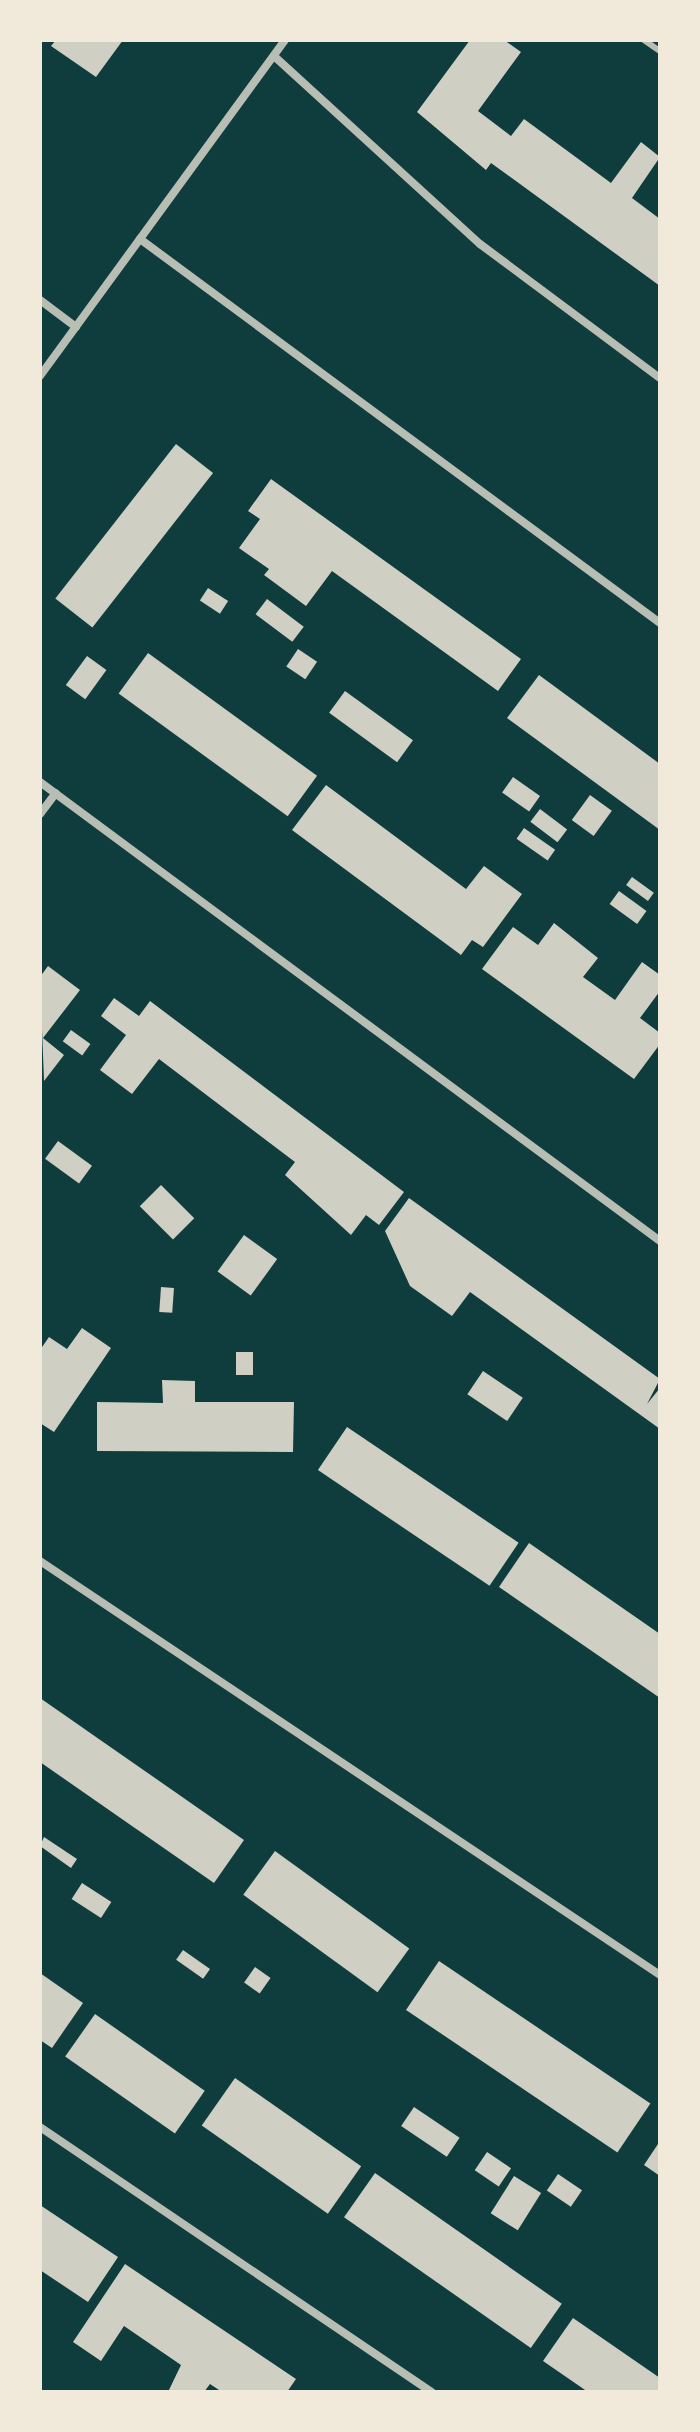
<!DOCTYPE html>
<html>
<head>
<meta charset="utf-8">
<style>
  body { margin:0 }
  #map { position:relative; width:700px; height:2432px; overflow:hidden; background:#0f3d3e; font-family:Rubik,sans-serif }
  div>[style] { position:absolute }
  .building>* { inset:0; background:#cfcfc3; transform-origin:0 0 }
  .service>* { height:6px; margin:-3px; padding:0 3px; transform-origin:3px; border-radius:3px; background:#b8beb3 }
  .minor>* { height:8px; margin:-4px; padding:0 4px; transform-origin:4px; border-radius:4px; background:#b8beb3 }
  span { translate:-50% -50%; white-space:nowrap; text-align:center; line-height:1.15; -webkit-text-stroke:8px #f1e9da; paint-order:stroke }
  .frame { position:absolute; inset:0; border:42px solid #f1e9da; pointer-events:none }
</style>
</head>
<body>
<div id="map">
  <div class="building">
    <div style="clip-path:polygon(56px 40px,123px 40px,96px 77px,51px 46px)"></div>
    <div style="clip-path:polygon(470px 40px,504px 40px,521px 52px,478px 111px,511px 136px,524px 119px,611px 183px,641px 142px,660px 157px,632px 198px,660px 219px,660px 286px,491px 163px,486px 170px,417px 112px)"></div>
    <div style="left:176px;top:444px;width:47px;height:196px;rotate:38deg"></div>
    <div style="clip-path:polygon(271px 479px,521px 659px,498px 691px,332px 571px,306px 606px,264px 575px,269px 569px,239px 548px,260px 519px,248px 511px)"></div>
    <div style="left:208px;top:588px;width:24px;height:15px;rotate:33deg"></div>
    <div style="left:267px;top:599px;width:46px;height:19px;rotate:37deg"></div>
    <div style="left:298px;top:649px;width:23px;height:21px;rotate:34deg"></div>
    <div style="left:148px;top:653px;width:209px;height:50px;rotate:36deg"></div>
    <div style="left:87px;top:656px;width:24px;height:36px;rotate:36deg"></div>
    <div style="clip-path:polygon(539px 675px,660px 764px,660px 830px,507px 718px)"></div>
    <div style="left:345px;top:691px;width:84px;height:27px;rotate:36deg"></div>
    <div style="left:513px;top:777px;width:33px;height:19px;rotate:35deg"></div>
    <div style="clip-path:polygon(326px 785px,466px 889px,484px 866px,522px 894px,483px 947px,472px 940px,461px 955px,292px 830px)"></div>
    <div style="left:590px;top:795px;width:27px;height:31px;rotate:36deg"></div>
    <div style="left:540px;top:809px;width:34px;height:16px;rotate:37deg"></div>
    <div style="left:524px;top:828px;width:38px;height:13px;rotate:35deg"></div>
    <div style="left:632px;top:877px;width:27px;height:10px;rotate:36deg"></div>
    <div style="left:619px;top:891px;width:34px;height:16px;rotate:36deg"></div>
    <div style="clip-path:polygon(554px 923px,598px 958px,583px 977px,615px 1000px,642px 962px,660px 975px,660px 991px,640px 1018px,660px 1033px,660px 1044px,634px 1079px,482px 969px,513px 927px,538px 945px)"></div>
    <div style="clip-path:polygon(48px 966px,80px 990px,43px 1038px,64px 1055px,44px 1081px,40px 977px)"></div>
    <div style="clip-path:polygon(114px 998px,139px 1016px,150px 1001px,404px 1192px,379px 1225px,366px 1215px,351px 1235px,285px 1175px,295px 1162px,159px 1059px,132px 1094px,100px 1070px,126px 1035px,101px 1016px)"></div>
    <div style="left:71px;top:1030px;width:24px;height:14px;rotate:36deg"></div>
    <div style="left:58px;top:1141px;width:42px;height:22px;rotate:36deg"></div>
    <div style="left:161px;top:1185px;width:47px;height:30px;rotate:45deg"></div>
    <div style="clip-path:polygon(409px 1198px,660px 1379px,647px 1404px,660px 1388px,660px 1429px,470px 1292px,452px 1316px,410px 1286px,385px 1231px)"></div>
    <div style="left:244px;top:1235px;width:41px;height:45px;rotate:36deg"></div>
    <div style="left:161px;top:1287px;width:13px;height:25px;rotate:4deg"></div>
    <div style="clip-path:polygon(82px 1328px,111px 1348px,54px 1432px,40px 1423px,40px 1350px,49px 1337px,67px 1349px)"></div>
    <div style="left:236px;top:1352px;width:17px;height:23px"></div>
    <div style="left:483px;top:1371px;width:48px;height:28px;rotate:34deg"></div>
    <div style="clip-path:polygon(162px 1380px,195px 1381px,195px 1402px,294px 1402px,293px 1452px,97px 1451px,97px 1402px,163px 1403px)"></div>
    <div style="left:347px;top:1427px;width:207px;height:52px;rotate:34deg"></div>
    <div style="clip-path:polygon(529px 1543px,660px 1634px,660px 1698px,499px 1587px)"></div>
    <div style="clip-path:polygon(40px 1698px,244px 1840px,214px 1883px,40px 1762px)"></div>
    <div style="clip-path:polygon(44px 1837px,77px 1859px,71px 1868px,40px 1846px)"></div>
    <div style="left:275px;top:1851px;width:166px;height:54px;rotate:36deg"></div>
    <div style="left:82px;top:1883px;width:35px;height:19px;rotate:33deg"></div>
    <div style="left:183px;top:1950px;width:33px;height:12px;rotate:35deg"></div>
    <div style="left:439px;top:1961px;width:255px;height:59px;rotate:34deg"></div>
    <div style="left:255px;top:1967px;width:19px;height:19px;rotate:35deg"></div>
    <div style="clip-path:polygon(40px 1973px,83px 2003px,52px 2048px,40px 2040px)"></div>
    <div style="left:95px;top:2014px;width:134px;height:52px;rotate:35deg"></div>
    <div style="left:235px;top:2078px;width:154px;height:58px;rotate:35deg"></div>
    <div style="left:414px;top:2107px;width:55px;height:23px;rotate:34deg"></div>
    <div style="clip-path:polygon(660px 2141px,660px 2176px,644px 2165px)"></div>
    <div style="left:487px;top:2152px;width:29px;height:22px;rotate:34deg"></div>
    <div style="left:375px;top:2173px;width:228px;height:54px;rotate:35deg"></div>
    <div style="left:558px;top:2174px;width:29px;height:20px;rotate:34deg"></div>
    <div style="left:514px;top:2176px;width:32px;height:44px;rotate:32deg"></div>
    <div style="clip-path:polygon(40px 2205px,118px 2257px,88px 2302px,40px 2270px)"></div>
    <div style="clip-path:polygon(125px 2264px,296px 2379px,287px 2392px,222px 2392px,210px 2384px,204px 2392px,168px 2392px,181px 2365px,124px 2326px,101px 2361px,73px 2342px)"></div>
    <div style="clip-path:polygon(573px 2318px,660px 2378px,660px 2392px,588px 2392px,543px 2361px)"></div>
  </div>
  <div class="service">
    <div style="left:644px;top:40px;width:19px;rotate:35deg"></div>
  </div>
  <div class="minor">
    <div style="left:274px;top:56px;width:279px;rotate:42.4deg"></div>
    <div style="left:480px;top:244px;width:224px;rotate:36.7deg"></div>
    <div style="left:140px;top:239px;width:646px;rotate:36.44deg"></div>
    <div style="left:40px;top:300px;width:45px;rotate:36.9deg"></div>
    <div style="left:40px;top:376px;width:416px;rotate:-53.9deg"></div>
    <div style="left:40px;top:782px;width:771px;rotate:36.51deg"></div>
    <div style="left:40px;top:814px;width:26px;rotate:-53deg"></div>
    <div style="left:40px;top:1561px;width:746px;rotate:33.73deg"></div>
    <div style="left:40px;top:2127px;width:473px;rotate:34.1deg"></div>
  </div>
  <div class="frame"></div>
</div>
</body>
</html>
